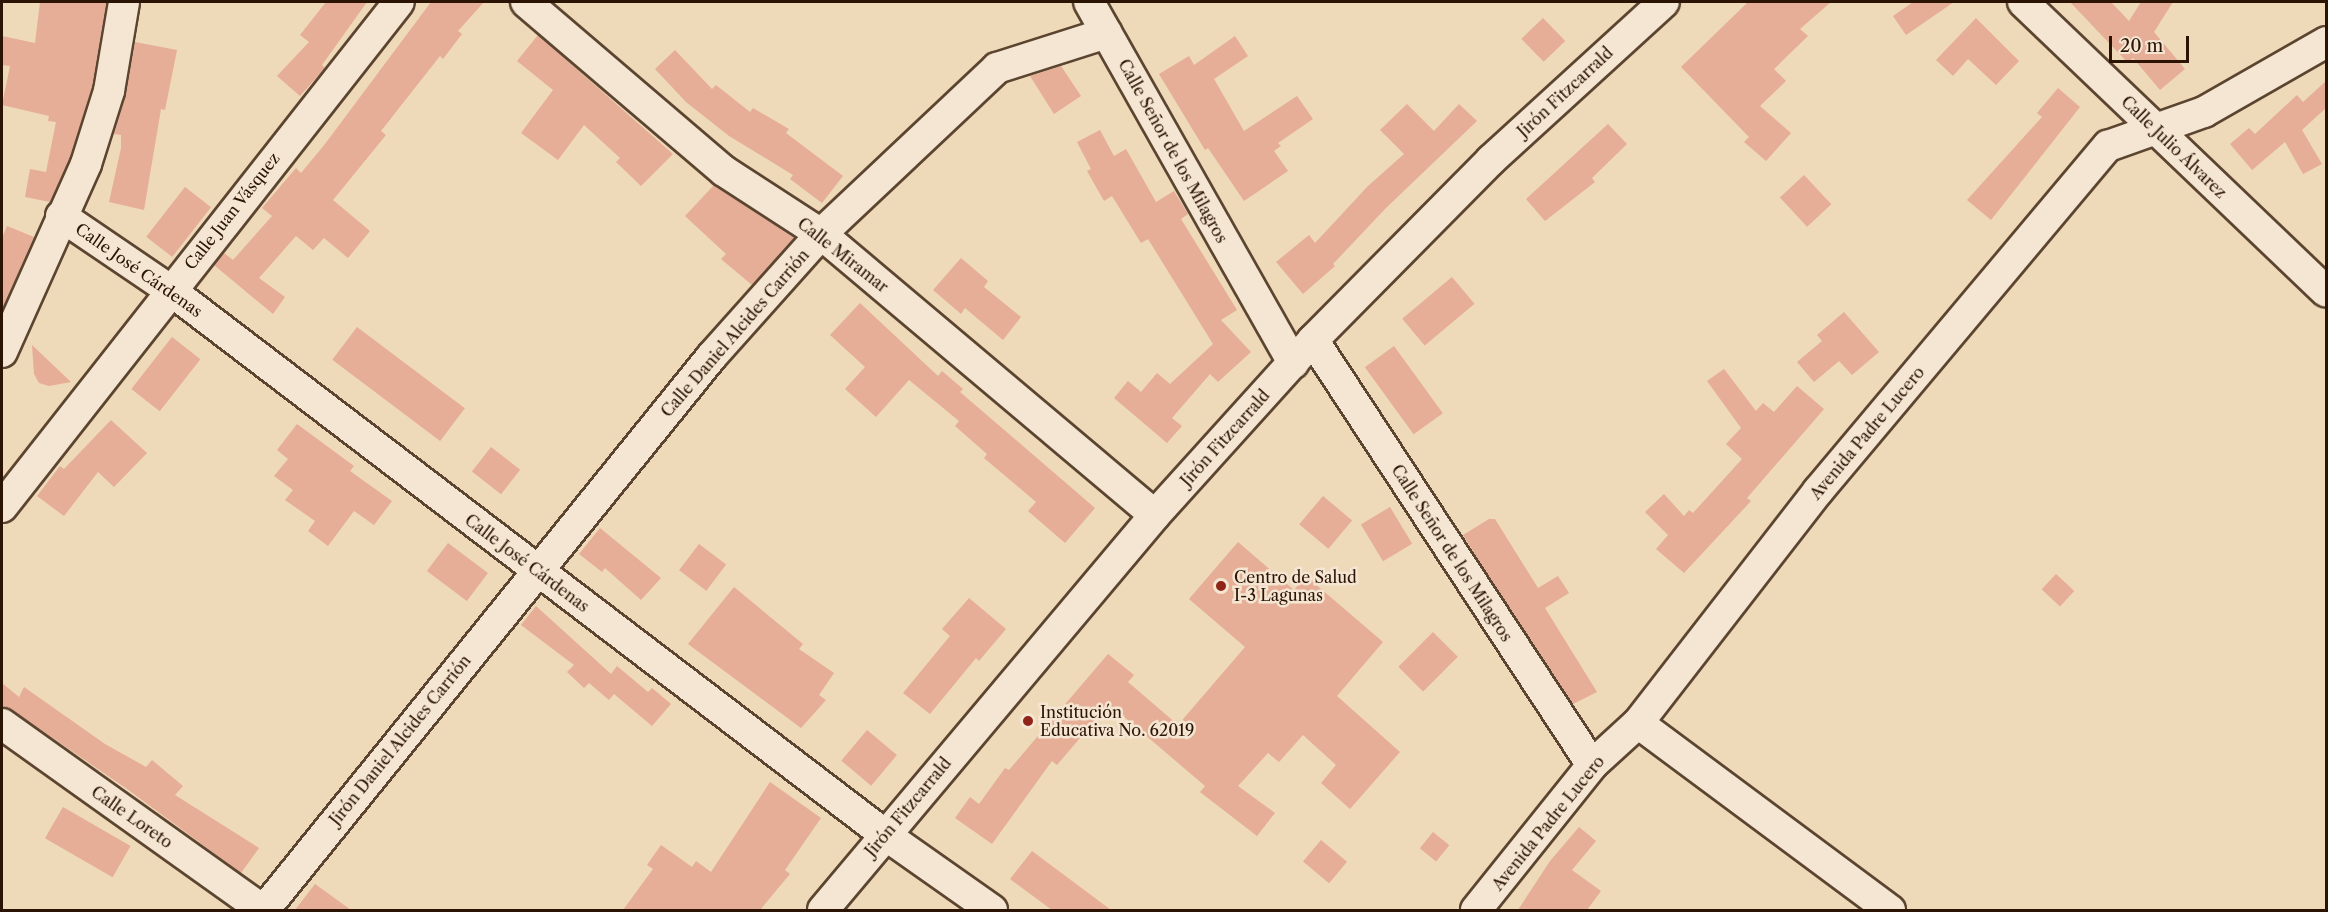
<!DOCTYPE html>
<html>
<head>
<meta charset="utf-8">
<style>
  body { margin:0 }
  #map { position:relative; width:2328px; height:912px; overflow:hidden; background:#eed9b9; font-family:"Libre Caslon Text",serif }
  div>[style] { position:absolute }
  .building>* { inset:0; background:#e6ad97; transform-origin:0 0 }
  .roads { filter:drop-shadow(2px 0 #5c4530) drop-shadow(-2px 0 #5c4530) drop-shadow(0 2px #5c4530) drop-shadow(0 -2px #5c4530) }
  .minor>* { height:30px; margin:-15px; padding:0 15px; transform-origin:15px; border-radius:15px; background:#f4e6d2 }
  .dots>* { width:16px; height:16px; translate:-50% -50%; box-sizing:border-box; border:3px solid #f4e6d2; border-radius:50% }
  span { translate:-50% -50%; white-space:nowrap; text-align:center; line-height:1.15; -webkit-text-stroke:5px #f4e6d2; paint-order:stroke }
  .street-label { font-size:16px; color:#2b1403 }
  .poi-label { font-size:16px; color:#2b1403 }
  .left { translate:0 -50%; text-align:left }
  .frame { position:absolute; inset:0; border:3px solid #2b1403; pointer-events:none }
  .scale { position:absolute; left:2109px; top:36px; width:80px; height:27px; box-sizing:border-box; border:3px solid #2b1403; border-top:0; padding-left:8px; font-size:18px; line-height:21px; white-space:nowrap; color:#2b1403; -webkit-text-stroke:4px #f4e6d2; paint-order:stroke }
</style>
</head>
<body>
<div id="map">
  <div class="building">
    <div style="clip-path:polygon(40px 2px,107px 2px,92px 87px,70px 158px,50px 202px,25px 197px,30px 169px,46px 172px,56px 122px,48px 121px,49px 116px,2px 105px,10px 66px,2px 65px,2px 36px,35px 43px)"></div>
    <div style="clip-path:polygon(326px 2px,367px 2px,322px 65px,325px 68px,300px 96px,277px 76px,309px 42px,300px 35px)"></div>
    <div style="clip-path:polygon(431px 2px,484px 2px,458px 31px,462px 34px,443px 59px,440px 56px,381px 131px,386px 135px,333px 200px,370px 231px,348px 258px,324px 238px,313px 250px,296px 236px,259px 278px,285px 297px,273px 314px,214px 265px,224px 253px,233px 260px,272px 216px,262px 208px,296px 168px,301px 173px,325px 144px)"></div>
    <div style="clip-path:polygon(1748px 2px,1831px 2px,1800px 29px,1808px 36px,1774px 69px,1786px 81px,1760px 106px,1791px 133px,1766px 161px,1744px 142px,1749px 137px,1681px 67px)"></div>
    <div style="clip-path:polygon(1913px 2px,1954px 2px,1906px 35px,1893px 16px)"></div>
    <div style="clip-path:polygon(2070px 2px,2111px 2px,2129px 21px,2141px 2px,2173px 2px,2154px 32px,2185px 69px,2160px 90px,2133px 58px,2128px 63px)"></div>
    <div style="left:1543px;top:18px;width:32px;height:30px;rotate:46deg"></div>
    <div style="clip-path:polygon(1976px 18px,2019px 61px,1996px 85px,1968px 59px,1953px 76px,1936px 60px)"></div>
    <div style="clip-path:polygon(538px 35px,673px 154px,641px 186px,616px 162px,620px 158px,584px 125px,558px 160px,521px 133px,553px 90px,517px 61px)"></div>
    <div style="clip-path:polygon(1235px 36px,1248px 56px,1214px 79px,1244px 131px,1297px 96px,1313px 119px,1278px 143px,1281px 146px,1274px 151px,1288px 171px,1244px 201px,1208px 148px,1205px 150px,1159px 74px,1189px 56px,1194px 65px)"></div>
    <div style="clip-path:polygon(135px 42px,177px 50px,165px 110px,161px 109px,144px 210px,109px 202px,121px 148px,121px 135px,114px 134px,126px 94px)"></div>
    <div style="clip-path:polygon(675px 50px,712px 89px,716px 85px,750px 112px,753px 108px,789px 129px,786px 133px,843px 176px,822px 203px,790px 179px,793px 175px,729px 136px,686px 102px,655px 69px)"></div>
    <div style="clip-path:polygon(1061px 66px,1081px 96px,1054px 114px,1030px 76px)"></div>
    <div style="clip-path:polygon(2326px 81px,2326px 108px,2302px 130px,2322px 164px,2303px 174px,2285px 142px,2252px 170px,2230px 144px,2249px 128px,2255px 134px,2297px 95px,2303px 102px)"></div>
    <div style="clip-path:polygon(2058px 88px,2080px 107px,1991px 220px,1967px 200px,2042px 117px,2037px 113px)"></div>
    <div style="clip-path:polygon(1407px 104px,1434px 131px,1459px 104px,1477px 121px,1386px 208px,1333px 264px,1335px 266px,1303px 294px,1276px 262px,1309px 235px,1315px 243px,1368px 186px,1404px 154px,1380px 130px)"></div>
    <div style="clip-path:polygon(1608px 124px,1627px 144px,1592px 178px,1595px 182px,1545px 221px,1526px 199px)"></div>
    <div style="clip-path:polygon(1100px 130px,1114px 156px,1126px 149px,1156px 202px,1174px 191px,1188px 214px,1181px 219px,1237px 310px,1221px 320px,1251px 352px,1218px 382px,1210px 374px,1172px 418px,1182px 426px,1167px 443px,1114px 398px,1128px 381px,1141px 392px,1157px 373px,1170px 384px,1213px 344px,1148px 239px,1141px 243px,1112px 196px,1104px 201px,1087px 171px,1091px 169px,1077px 142px)"></div>
    <div style="left:1804px;top:175px;width:40px;height:33px;rotate:47deg"></div>
    <div style="clip-path:polygon(714px 185px,794px 238px,752px 285px,721px 259px,726px 254px,685px 216px)"></div>
    <div style="left:185px;top:187px;width:33px;height:63px;rotate:38deg"></div>
    <div style="clip-path:polygon(7px 226px,34px 237px,2px 311px,2px 238px)"></div>
    <div style="clip-path:polygon(961px 258px,988px 281px,984px 287px,1021px 317px,1003px 340px,965px 308px,961px 314px,933px 290px)"></div>
    <div style="left:1452px;top:277px;width:35px;height:65px;rotate:50deg"></div>
    <div style="clip-path:polygon(860px 303px,938px 376px,942px 371px,963px 389px,960px 392px,1095px 508px,1065px 543px,1028px 511px,1036px 502px,984px 458px,987px 454px,955px 426px,959px 421px,909px 380px,876px 417px,845px 389px,865px 367px,830px 335px)"></div>
    <div style="clip-path:polygon(1844px 312px,1879px 352px,1852px 375px,1839px 361px,1814px 382px,1797px 362px,1822px 341px,1817px 335px)"></div>
    <div style="left:357px;top:327px;width:135px;height:41px;rotate:37deg"></div>
    <div style="left:172px;top:337px;width:36px;height:66px;rotate:38deg"></div>
    <div style="clip-path:polygon(32px 345px,71px 382px,49px 386px,39px 383px,34px 374px)"></div>
    <div style="left:1394px;top:346px;width:83px;height:36px;rotate:54deg"></div>
    <div style="clip-path:polygon(1724px 369px,1756px 411px,1763px 403px,1774px 412px,1797px 386px,1824px 409px,1747px 498px,1751px 501px,1684px 573px,1656px 549px,1668px 535px,1645px 512px,1664px 494px,1684px 516px,1689px 510px,1693px 513px,1742px 459px,1726px 444px,1741px 428px,1707px 381px)"></div>
    <div style="clip-path:polygon(111px 420px,147px 453px,114px 487px,98px 472px,64px 516px,37px 496px,60px 466px,64px 469px)"></div>
    <div style="clip-path:polygon(297px 424px,354px 466px,350px 471px,392px 501px,374px 525px,354px 511px,328px 546px,308px 531px,315px 521px,285px 500px,293px 490px,274px 476px,288px 459px,277px 450px)"></div>
    <div style="left:491px;top:447px;width:37px;height:31px;rotate:38deg"></div>
    <div style="left:1323px;top:496px;width:38px;height:37px;rotate:40deg"></div>
    <div style="left:1390px;top:507px;width:43px;height:34px;rotate:59deg"></div>
    <div style="clip-path:polygon(1489px 519px,1495px 519px,1538px 588px,1558px 576px,1569px 593px,1545px 608px,1597px 692px,1573px 704px,1487px 574px,1463px 535px)"></div>
    <div style="clip-path:polygon(600px 528px,661px 578px,641px 600px,605px 568px,602px 572px,579px 554px)"></div>
    <div style="clip-path:polygon(1238px 542px,1294px 590px,1306px 576px,1383px 642px,1337px 696px,1400px 752px,1350px 809px,1321px 783px,1336px 765px,1303px 735px,1279px 762px,1268px 753px,1238px 786px,1275px 813px,1257px 836px,1200px 792px,1205px 786px,1109px 704px,1057px 765px,1052px 761px,992px 844px,955px 818px,970px 797px,979px 804px,1005px 768px,1009px 770px,1108px 654px,1134px 675px,1128px 682px,1178px 725px,1245px 647px,1189px 599px)"></div>
    <div style="left:448px;top:543px;width:50px;height:35px;rotate:37deg"></div>
    <div style="left:699px;top:544px;width:34px;height:33px;rotate:37deg"></div>
    <div style="left:2056px;top:574px;width:25px;height:21px;rotate:43deg"></div>
    <div style="clip-path:polygon(734px 587px,803px 644px,799px 649px,834px 673px,819px 695px,826px 700px,801px 728px,688px 644px)"></div>
    <div style="clip-path:polygon(969px 598px,1006px 629px,979px 661px,976px 658px,930px 714px,903px 693px,950px 636px,942px 629px)"></div>
    <div style="clip-path:polygon(536px 606px,611px 674px,617px 666px,648px 692px,652px 688px,671px 704px,652px 726px,614px 694px,609px 700px,589px 683px,584px 688px,567px 672px,574px 665px,521px 625px)"></div>
    <div style="left:1433px;top:632px;width:35px;height:49px;rotate:45deg"></div>
    <div style="clip-path:polygon(2px 683px,19px 697px,24px 687px,105px 744px,146px 767px,152px 760px,183px 786px,175px 795px,259px 848px,241px 873px,127px 789px,12px 710px,2px 707px)"></div>
    <div style="left:867px;top:730px;width:39px;height:40px;rotate:40deg"></div>
    <div style="clip-path:polygon(770px 782px,821px 818px,785px 870px,790px 874px,760px 910px,623px 910px,653px 869px,647px 865px,661px 845px,692px 867px,696px 861px,711px 872px)"></div>
    <div style="left:63px;top:807px;width:78px;height:36px;rotate:30deg"></div>
    <div style="clip-path:polygon(1579px 827px,1596px 841px,1572px 870px,1601px 891px,1587px 910px,1518px 910px,1550px 861px)"></div>
    <div style="left:1433px;top:832px;width:21px;height:21px;rotate:39deg"></div>
    <div style="left:1321px;top:840px;width:34px;height:28px;rotate:40deg"></div>
    <div style="clip-path:polygon(1032px 851px,1111px 910px,1052px 910px,1010px 879px)"></div>
    <div style="clip-path:polygon(315px 884px,351px 910px,295px 910px)"></div>
  </div>
  <div class="roads">
    <div class="minor">
      <div style="left:526px;top:2px;width:260px;rotate:40.5deg"></div>
      <div style="left:724px;top:171px;width:116px;rotate:33deg"></div>
      <div style="left:821px;top:234px;width:436px;rotate:40.1deg"></div>
      <div style="left:1089px;top:2px;width:415px;rotate:60.5deg"></div>
      <div style="left:2023px;top:2px;width:419px;rotate:43.7deg"></div>
      <div style="left:61px;top:216px;width:132px;rotate:34.2deg"></div>
      <div style="left:170px;top:290px;width:898px;rotate:37.3deg"></div>
      <div style="left:884px;top:834px;width:132px;rotate:35.1deg"></div>
      <div style="left:1313px;top:340px;width:508px;rotate:56.72deg"></div>
      <div style="left:2px;top:352px;width:206px;rotate:-65.9deg"></div>
      <div style="left:86px;top:164px;width:77px;rotate:-72.5deg"></div>
      <div style="left:109px;top:91px;width:90px;rotate:-80.4deg"></div>
      <div style="left:2px;top:507px;width:642px;rotate:-51.83deg"></div>
      <div style="left:1638px;top:723px;width:314px;rotate:36.6deg"></div>
      <div style="left:2px;top:724px;width:320px;rotate:35.5deg"></div>
      <div style="left:264px;top:910px;width:712px;rotate:-51.04deg"></div>
      <div style="left:712px;top:356px;width:164px;rotate:-48.2deg"></div>
      <div style="left:821px;top:234px;width:242px;rotate:-43.3deg"></div>
      <div style="left:997px;top:68px;width:115px;rotate:-17.7deg"></div>
      <div style="left:823px;top:910px;width:516px;rotate:-49.95deg"></div>
      <div style="left:1155px;top:515px;width:236px;rotate:-47.9deg"></div>
      <div style="left:1313px;top:340px;width:253px;rotate:-45.3deg"></div>
      <div style="left:1491px;top:160px;width:234px;rotate:-42.4deg"></div>
      <div style="left:1476px;top:910px;width:186px;rotate:-51.3deg"></div>
      <div style="left:1592px;top:765px;width:62px;rotate:-42.4deg"></div>
      <div style="left:1638px;top:723px;width:294px;rotate:-52.2deg"></div>
      <div style="left:1818px;top:491px;width:451px;rotate:-50deg"></div>
      <div style="left:2108px;top:146px;width:102px;rotate:-19.5deg"></div>
      <div style="left:2204px;top:112px;width:141px;rotate:-29.8deg"></div>
    </div>
  </div>
  <div class="dots">
    <div style="left:1221px;top:586px;background:#8f2418"></div>
    <div style="left:1028px;top:721px;background:#8f2418"></div>
  </div>
  <div class="street-label">
    <span style="left:1565px;top:92px;rotate:-43deg">Jirón Fitzcarrald</span>
    <span style="left:2174px;top:147px;rotate:44deg">Calle Julio Álvarez</span>
    <span style="left:1173px;top:151px;rotate:61deg">Calle Señor de los Milagros</span>
    <span style="left:232px;top:211px;rotate:-52deg">Calle Juan Vásquez</span>
    <span style="left:843px;top:255px;rotate:38deg">Calle Miramar</span>
    <span style="left:139px;top:270px;rotate:35deg">Calle José Cárdenas</span>
    <span style="left:735px;top:333px;rotate:-49deg">Calle Daniel Alcides Carrión</span>
    <span style="left:1867px;top:433px;rotate:-50deg">Avenida Padre Lucero</span>
    <span style="left:1225px;top:438px;rotate:-48deg">Jirón Fitzcarrald</span>
    <span style="left:1452px;top:553px;rotate:57deg">Calle Señor de los Milagros</span>
    <span style="left:527px;top:563px;rotate:37deg">Calle José Cárdenas</span>
    <span style="left:400px;top:740px;rotate:-51deg">Jirón Daniel Alcides Carrión</span>
    <span style="left:908px;top:807px;rotate:-50deg">Jirón Fitzcarrald</span>
    <span style="left:132px;top:817px;rotate:35deg">Calle Loreto</span>
    <span style="left:1548px;top:823px;rotate:-51deg">Avenida Padre Lucero</span>
  </div>
  <div class="poi-label">
    <span class="left" style="left:1234px;top:586px">Centro de Salud<br>I-3 Lagunas</span>
    <span class="left" style="left:1040px;top:721px">Institución<br>Educativa No. 62019</span>
  </div>
  <div class="frame"></div>
  <div class="scale">20 m</div>
</div>
</body>
</html>
